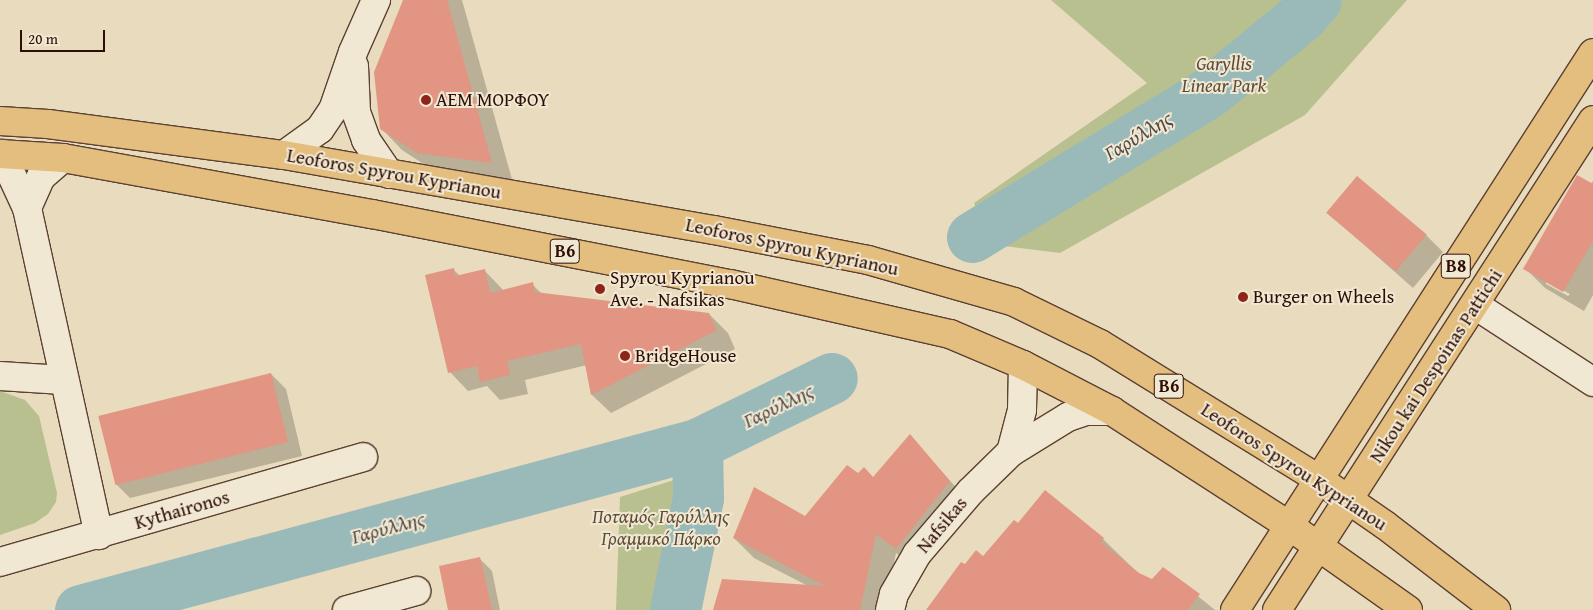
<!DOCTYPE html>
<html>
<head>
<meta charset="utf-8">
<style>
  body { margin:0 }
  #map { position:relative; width:1593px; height:610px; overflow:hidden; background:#e9dbbd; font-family:"Gentium Book Plus",serif }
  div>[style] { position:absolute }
  .green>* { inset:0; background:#b8c090 }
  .shadow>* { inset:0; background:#0003 }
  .river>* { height:51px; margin:-25.5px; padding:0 25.5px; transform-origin:25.5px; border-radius:25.5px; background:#9ab9b9 }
  .building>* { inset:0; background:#e19582; transform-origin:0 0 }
  .roads { filter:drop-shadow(1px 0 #5c4132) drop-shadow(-1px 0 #5c4132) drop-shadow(0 1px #5c4132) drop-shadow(0 -1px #5c4132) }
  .street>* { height:28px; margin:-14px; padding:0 14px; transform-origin:14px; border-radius:14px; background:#f1e8d4 }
  .primary>* { height:28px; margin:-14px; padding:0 14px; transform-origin:14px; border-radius:14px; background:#e4be7e }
  .dots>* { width:14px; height:14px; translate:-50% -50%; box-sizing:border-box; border:2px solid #f1e8d4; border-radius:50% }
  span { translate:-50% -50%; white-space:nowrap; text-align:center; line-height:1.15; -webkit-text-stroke:4px #f1e8d4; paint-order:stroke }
  .shield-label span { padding:1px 4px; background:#f1e8d4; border:1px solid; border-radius:4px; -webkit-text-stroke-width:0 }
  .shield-label { font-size:18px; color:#2d0e04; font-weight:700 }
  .park-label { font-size:19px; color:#5e4c35; font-style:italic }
  .poi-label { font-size:19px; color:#2d0e04 }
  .left { translate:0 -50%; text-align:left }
  .street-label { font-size:19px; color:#2d0e04 }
  .water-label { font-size:20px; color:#534a43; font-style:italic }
  .scale { position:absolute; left:20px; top:30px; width:85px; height:22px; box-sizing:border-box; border:2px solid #2d0e04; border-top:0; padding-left:6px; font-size:15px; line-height:18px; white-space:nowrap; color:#2d0e04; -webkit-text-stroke:4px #f1e8d4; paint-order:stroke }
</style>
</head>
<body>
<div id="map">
  <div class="green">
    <div style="clip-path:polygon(1051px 0,1407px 0,1305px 115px,1060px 253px,988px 244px,974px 203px,1147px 83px)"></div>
    <div style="clip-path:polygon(0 391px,25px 400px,39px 416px,57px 493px,56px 502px,48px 514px,35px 523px,0 535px)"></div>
    <div style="clip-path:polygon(712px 468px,691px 610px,616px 610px,620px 497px)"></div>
  </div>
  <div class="shadow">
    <div style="clip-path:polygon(404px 0,462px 0,513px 183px,439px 174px,402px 150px,381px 128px)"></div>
    <div style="clip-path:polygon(evenodd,1593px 181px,1593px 295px,1584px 311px,1545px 288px,1525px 268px,1593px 181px,1546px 281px,1570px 294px,1568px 296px,1546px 284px,1546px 281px)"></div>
    <div style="clip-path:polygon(1328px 213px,1426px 235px,1443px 252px,1413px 288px)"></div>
    <div style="clip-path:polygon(453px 269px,460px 276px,484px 270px,504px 291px,532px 284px,542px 294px,709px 314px,728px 333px,735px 349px,611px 413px,592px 395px,587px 365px,525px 380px,528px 394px,500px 400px,487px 386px,468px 391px,450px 372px)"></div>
    <div style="clip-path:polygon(271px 374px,286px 389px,302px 456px,130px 498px,115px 483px)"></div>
    <div style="clip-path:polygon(910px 436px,969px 502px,917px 568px,896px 553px,884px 610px,715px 610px,808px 586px,754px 558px,734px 538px,805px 518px,858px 475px,873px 479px)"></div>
    <div style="clip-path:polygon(1045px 492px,1103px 539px,1139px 574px,1152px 581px,1163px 568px,1215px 610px,931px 610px,966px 566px,983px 557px,1019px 525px)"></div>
    <div style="clip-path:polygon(480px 559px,492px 571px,500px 610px,449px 610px)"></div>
  </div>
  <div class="river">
    <div style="left:972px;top:237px;width:276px;rotate:-31.4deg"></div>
    <div style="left:1208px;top:93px;width:122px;rotate:-39.3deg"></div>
    <div style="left:1302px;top:16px;width:21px;rotate:-49deg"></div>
    <div style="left:80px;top:610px;width:639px;rotate:-15.06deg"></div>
    <div style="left:675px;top:610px;width:114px;rotate:-78.4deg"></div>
    <div style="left:698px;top:498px;width:54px;rotate:-91.1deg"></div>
    <div style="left:697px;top:444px;width:150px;rotate:-26.1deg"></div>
  </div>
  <div class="building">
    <div style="clip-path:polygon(403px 0,447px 0,492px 163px,417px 153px,380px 129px,374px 72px)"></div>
    <div style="clip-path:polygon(1577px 175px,1593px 184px,1593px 241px,1563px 292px,1523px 269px)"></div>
    <div style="left:1357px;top:176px;width:91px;height:48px;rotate:40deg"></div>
    <div style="clip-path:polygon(454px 268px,455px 276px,485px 269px,490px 293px,533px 282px,535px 292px,709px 313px,717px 330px,591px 395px,581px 344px,507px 361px,510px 375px,480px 382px,477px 366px,448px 373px,425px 275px)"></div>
    <div style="left:271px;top:373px;width:71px;height:178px;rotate:76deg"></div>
    <div style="clip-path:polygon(910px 434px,950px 481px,896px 549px,876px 534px,860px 610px,713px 610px,722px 579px,825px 586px,733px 538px,754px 487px,805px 516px,847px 465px,858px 473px,864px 467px,873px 477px)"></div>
    <div style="clip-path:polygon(1045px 490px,1104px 538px,1101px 542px,1139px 573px,1152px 579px,1163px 567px,1200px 594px,1188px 610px,926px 610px,961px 562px,965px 564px,976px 550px,983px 556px,1014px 520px,1018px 523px)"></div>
    <div style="clip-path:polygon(480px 557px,492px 610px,448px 610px,439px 566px)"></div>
  </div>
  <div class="roads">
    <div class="street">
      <div style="left:354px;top:66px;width:46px;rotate:87.5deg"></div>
      <div style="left:356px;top:112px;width:30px;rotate:70deg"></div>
      <div style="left:366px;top:140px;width:41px;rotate:55.9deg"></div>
      <div style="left:2px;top:154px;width:60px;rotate:65.2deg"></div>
      <div style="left:27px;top:208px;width:335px;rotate:77.6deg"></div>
      <div style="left:284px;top:155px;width:44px;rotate:-35.8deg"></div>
      <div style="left:320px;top:129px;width:23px;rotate:-56deg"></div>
      <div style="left:333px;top:110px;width:61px;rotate:-71deg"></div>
      <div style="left:353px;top:52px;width:57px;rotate:-66.1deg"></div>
      <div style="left:27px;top:208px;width:34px;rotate:-66deg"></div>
      <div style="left:41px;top:177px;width:29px;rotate:-41deg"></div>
      <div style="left:1475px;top:305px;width:141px;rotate:33.1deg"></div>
      <div style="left:0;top:376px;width:63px;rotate:3.6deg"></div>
      <div style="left:1011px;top:452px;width:43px;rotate:-75.3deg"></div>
      <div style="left:1022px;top:410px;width:45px;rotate:-88.7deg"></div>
      <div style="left:0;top:562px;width:378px;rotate:-16.1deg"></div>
      <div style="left:347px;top:610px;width:72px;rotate:-15.4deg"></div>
      <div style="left:890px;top:610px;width:16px;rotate:-76deg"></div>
      <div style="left:894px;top:594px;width:46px;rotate:-60.1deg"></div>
      <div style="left:917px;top:554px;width:83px;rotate:-49.4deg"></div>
      <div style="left:971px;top:491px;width:56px;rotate:-44.3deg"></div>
      <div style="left:1011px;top:452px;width:67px;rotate:-31.6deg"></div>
      <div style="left:1068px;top:417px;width:18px;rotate:-19deg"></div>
      <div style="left:1085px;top:411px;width:27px"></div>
    </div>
    <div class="primary">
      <div style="left:0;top:121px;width:48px;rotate:3.6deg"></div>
      <div style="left:48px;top:124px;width:238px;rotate:7.5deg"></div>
      <div style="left:284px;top:155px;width:436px;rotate:9.9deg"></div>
      <div style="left:714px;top:230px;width:157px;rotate:11deg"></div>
      <div style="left:868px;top:260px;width:152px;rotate:16deg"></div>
      <div style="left:1014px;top:302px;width:96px;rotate:26deg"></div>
      <div style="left:1100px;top:344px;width:259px;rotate:31.7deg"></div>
      <div style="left:1320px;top:480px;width:79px;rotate:34.7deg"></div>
      <div style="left:1385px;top:525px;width:140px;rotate:37.4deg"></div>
      <div style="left:0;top:154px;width:63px;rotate:3.6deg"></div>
      <div style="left:63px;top:158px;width:314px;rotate:10.3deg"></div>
      <div style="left:372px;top:214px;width:365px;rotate:11.1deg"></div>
      <div style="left:730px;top:284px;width:226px;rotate:12.8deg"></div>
      <div style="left:950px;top:334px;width:79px;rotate:23deg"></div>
      <div style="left:1023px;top:365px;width:100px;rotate:27.3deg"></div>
      <div style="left:1112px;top:411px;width:210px;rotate:32.9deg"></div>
      <div style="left:1288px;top:525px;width:147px;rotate:35.3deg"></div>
      <div style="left:1235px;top:610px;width:662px;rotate:-57.27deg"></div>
      <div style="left:1277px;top:610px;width:583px;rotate:-57.18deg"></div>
    </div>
  </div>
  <div class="dots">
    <div style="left:426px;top:100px;background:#8f2418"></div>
    <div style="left:600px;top:289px;background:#8f2418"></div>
    <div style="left:1243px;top:297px;background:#8f2418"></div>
    <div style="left:625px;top:356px;background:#8f2418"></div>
  </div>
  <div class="shield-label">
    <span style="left:565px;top:251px">B6</span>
    <span style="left:1456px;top:266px">B8</span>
    <span style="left:1169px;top:386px">B6</span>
  </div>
  <div class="park-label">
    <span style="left:1224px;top:75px">Garyllis<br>Linear Park</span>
    <span style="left:661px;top:528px">Ποταμός Γαρύλλης<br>Γραμμικό Πάρκο</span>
  </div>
  <div class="poi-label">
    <span class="left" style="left:436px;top:100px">ΑΕΜ ΜΟΡΦΟΥ</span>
    <span class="left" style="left:610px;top:289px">Spyrou Kyprianou<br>Ave. - Nafsikas</span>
    <span class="left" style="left:1253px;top:297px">Burger on Wheels</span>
    <span class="left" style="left:635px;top:356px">BridgeHouse</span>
  </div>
  <div class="street-label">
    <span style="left:394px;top:174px;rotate:10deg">Leoforos Spyrou Kyprianou</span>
    <span style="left:792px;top:247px;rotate:12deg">Leoforos Spyrou Kyprianou</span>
    <span style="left:1436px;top:366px;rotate:-57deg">Nikou kai Despoinas Pattichi</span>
    <span style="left:1294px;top:467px;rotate:33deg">Leoforos Spyrou Kyprianou</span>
    <span style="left:182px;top:510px;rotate:-16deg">Kythaironos</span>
    <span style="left:942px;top:525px;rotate:-50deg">Nafsikas</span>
  </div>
  <div class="water-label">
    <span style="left:1138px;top:135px;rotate:-31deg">Γαρύλλης</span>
    <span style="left:778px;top:405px;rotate:-26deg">Γαρύλλης</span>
    <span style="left:388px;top:527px;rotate:-15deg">Γαρύλλης</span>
  </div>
  <div class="scale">20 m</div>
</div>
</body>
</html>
